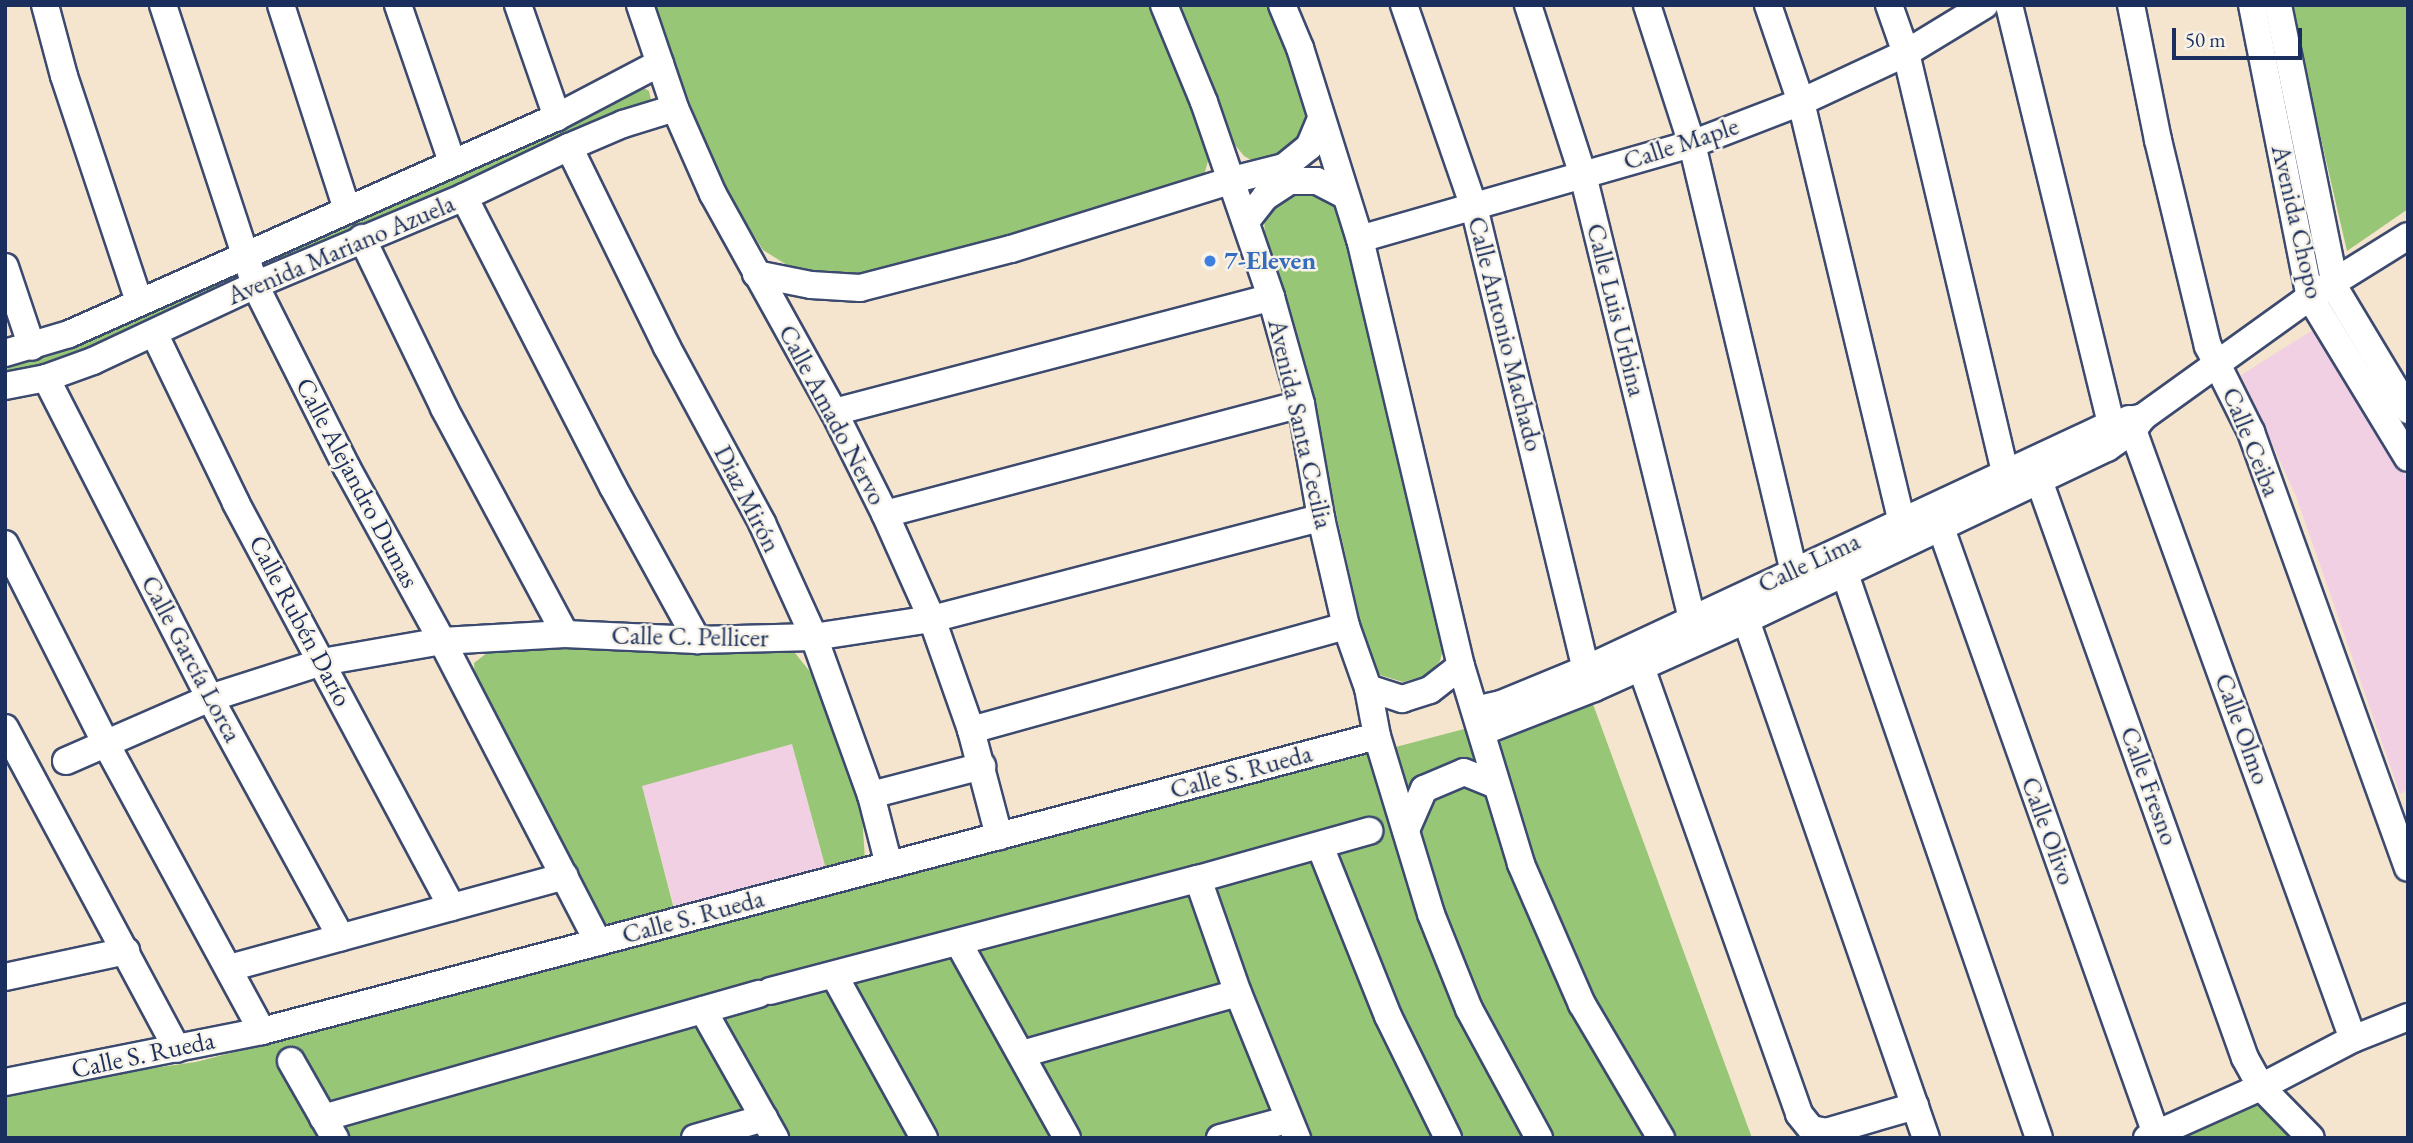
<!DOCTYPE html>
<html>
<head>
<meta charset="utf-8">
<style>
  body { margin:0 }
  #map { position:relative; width:2413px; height:1143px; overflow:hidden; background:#f5e4ce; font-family:"EB Garamond",serif }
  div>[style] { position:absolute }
  .built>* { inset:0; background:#f1d0e3; transform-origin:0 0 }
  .green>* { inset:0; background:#96c676 }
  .roads { filter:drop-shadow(2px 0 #3c4a6f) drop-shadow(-2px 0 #3c4a6f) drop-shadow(0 2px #3c4a6f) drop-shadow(0 -2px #3c4a6f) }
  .minor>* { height:26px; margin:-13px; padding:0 13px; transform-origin:13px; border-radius:13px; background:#fff }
  .dots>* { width:19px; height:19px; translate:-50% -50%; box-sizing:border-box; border:4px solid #f7f3e8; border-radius:50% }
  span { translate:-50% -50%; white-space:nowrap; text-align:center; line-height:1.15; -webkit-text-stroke:5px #f7f3e8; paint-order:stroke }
  .street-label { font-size:26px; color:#1b2f5e }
  .shop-label { font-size:26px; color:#366cbe; font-weight:700 }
  .left { translate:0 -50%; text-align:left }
  .frame { position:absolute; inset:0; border:7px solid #1b2f5e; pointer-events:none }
  .scale { position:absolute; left:2172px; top:28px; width:130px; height:32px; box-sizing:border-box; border:4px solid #1b2f5e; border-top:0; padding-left:9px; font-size:21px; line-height:24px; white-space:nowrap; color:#1b2f5e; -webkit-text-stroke:5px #f7f3e8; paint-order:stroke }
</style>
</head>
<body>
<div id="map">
  <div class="built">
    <div style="clip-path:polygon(2316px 328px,2408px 479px,2408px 789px,2400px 794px,2296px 496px,2241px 375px)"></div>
    <div style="left:792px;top:744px;width:134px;height:156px;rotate:75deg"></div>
  </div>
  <div class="green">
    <div style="clip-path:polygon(652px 5px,1152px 5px,1207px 143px,1208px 161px,1203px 179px,1190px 192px,857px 278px,795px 270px,763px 250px,737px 209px,704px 139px)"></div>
    <div style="clip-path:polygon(1178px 5px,1270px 5px,1309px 106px,1307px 140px,1260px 165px,1244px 156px,1231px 140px)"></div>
    <div style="clip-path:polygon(2290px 5px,2408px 6px,2408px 209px,2347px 251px)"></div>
    <div style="clip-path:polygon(640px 86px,649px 91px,651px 100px,647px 106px,513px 159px,282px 262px,276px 259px,277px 253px)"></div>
    <div style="clip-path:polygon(1303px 186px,1325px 193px,1338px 209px,1374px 329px,1444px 645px,1440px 661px,1427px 675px,1403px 682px,1380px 675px,1369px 660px,1312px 406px,1265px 239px,1264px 215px,1281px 197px)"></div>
    <div style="clip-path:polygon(226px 276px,234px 278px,231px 284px,75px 355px,5px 375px,5px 364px)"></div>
    <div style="clip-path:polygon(529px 647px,786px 649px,795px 653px,811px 673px,819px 691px,862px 814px,865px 860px,827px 873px,792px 744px,642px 786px,675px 913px,609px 930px,475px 681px,474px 663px,492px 649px)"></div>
    <div style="clip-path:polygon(1590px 696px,1752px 1138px,5px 1138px,5px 1089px,196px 1062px)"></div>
    <div style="clip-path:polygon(2264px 1095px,2302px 1138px,2152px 1138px)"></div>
  </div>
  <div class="roads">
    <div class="minor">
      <div style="left:45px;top:5px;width:73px;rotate:75deg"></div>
      <div style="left:64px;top:76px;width:237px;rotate:71.6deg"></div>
      <div style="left:163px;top:5px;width:295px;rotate:71.8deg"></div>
      <div style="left:255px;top:285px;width:205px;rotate:63.3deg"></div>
      <div style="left:347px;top:468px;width:197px;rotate:61.2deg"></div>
      <div style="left:442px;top:641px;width:339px;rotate:62.6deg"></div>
      <div style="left:281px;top:5px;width:214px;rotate:72.1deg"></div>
      <div style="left:398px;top:5px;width:166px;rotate:71deg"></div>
      <div style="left:518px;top:5px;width:119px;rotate:70.8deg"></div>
      <div style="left:640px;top:5px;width:109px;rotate:71.2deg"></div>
      <div style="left:675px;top:108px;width:94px;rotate:66.2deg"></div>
      <div style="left:713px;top:194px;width:249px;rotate:61deg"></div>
      <div style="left:834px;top:412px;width:114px;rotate:63.4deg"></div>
      <div style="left:885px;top:514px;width:115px;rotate:65.9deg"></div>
      <div style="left:932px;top:619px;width:118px;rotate:70.6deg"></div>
      <div style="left:971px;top:730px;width:110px;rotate:75.2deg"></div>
      <div style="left:1164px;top:5px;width:105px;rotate:67.6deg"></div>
      <div style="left:1204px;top:102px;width:206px;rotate:71deg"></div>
      <div style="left:1271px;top:297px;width:111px;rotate:74.3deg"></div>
      <div style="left:1301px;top:404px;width:116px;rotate:80deg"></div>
      <div style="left:1321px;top:518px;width:111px;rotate:77deg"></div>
      <div style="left:1346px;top:626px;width:66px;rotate:70.5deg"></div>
      <div style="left:1368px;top:688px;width:49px;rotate:79.4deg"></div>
      <div style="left:1377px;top:736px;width:186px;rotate:73.1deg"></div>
      <div style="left:1431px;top:914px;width:102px;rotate:68.2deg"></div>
      <div style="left:1469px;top:1009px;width:147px;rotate:61.5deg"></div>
      <div style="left:1282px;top:5px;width:47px;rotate:67.3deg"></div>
      <div style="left:1300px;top:48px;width:200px;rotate:72.6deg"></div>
      <div style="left:1360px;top:239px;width:439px;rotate:76.7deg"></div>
      <div style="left:1461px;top:666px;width:207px;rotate:73.1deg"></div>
      <div style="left:1521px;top:864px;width:153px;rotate:66.5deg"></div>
      <div style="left:1582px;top:1004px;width:156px;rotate:59.5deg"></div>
      <div style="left:1404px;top:5px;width:214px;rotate:70.9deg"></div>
      <div style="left:1474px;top:207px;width:475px;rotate:76.4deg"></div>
      <div style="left:1528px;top:5px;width:179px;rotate:72.1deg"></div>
      <div style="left:1583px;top:175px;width:456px;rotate:76.2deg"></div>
      <div style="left:1647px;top:5px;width:146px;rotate:72.1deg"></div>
      <div style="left:1692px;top:144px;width:439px;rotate:76.6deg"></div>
      <div style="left:1768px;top:5px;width:102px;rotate:71.2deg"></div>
      <div style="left:1801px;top:102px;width:445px;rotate:76.5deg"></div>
      <div style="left:1889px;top:5px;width:51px;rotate:70.5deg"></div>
      <div style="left:1906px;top:53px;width:431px;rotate:76.7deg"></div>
      <div style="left:2009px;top:5px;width:431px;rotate:76.3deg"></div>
      <div style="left:2131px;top:5px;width:138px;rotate:78.7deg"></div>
      <div style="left:2158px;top:140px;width:212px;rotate:76.4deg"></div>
      <div style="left:2208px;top:346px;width:96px;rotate:63.4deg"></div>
      <div style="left:2251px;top:432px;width:463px;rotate:70.2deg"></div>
      <div style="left:2252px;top:5px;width:298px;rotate:78.8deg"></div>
      <div style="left:2310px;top:297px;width:188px;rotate:58.7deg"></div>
      <div style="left:2278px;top:5px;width:291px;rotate:78.5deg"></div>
      <div style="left:2336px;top:290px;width:140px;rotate:59deg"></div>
      <div style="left:569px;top:147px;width:223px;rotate:63.9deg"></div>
      <div style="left:667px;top:347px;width:200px;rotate:61.6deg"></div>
      <div style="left:762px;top:523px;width:125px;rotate:65.5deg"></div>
      <div style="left:814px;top:637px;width:168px;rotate:70.2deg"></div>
      <div style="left:871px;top:795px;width:72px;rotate:75.6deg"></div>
      <div style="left:464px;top:197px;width:326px;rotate:62.8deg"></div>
      <div style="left:613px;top:487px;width:175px;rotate:61.2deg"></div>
      <div style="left:1247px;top:220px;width:29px;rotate:-52deg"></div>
      <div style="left:1265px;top:197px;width:30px;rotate:-33deg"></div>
      <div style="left:1290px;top:181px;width:27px"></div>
      <div style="left:1317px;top:181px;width:31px;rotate:27deg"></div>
      <div style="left:362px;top:238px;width:189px;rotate:64.2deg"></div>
      <div style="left:444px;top:408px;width:256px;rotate:61.8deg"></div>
      <div style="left:1360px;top:239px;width:345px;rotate:-16deg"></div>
      <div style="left:1692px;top:144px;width:117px;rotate:-21.1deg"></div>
      <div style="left:1801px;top:102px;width:116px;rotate:-25deg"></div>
      <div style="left:1906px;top:53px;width:92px;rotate:-31.3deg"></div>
      <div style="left:5px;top:267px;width:84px;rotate:71.4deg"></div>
      <div style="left:756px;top:274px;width:56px;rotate:11.3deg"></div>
      <div style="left:811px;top:285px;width:49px;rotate:3.5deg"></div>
      <div style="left:860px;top:288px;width:156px;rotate:-14.5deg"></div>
      <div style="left:1011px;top:249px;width:232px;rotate:-17.3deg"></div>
      <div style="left:1232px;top:180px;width:54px;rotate:-14deg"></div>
      <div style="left:1284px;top:167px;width:32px;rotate:-39deg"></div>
      <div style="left:1309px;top:147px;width:30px;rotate:-67deg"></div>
      <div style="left:154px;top:333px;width:189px;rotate:64.2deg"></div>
      <div style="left:236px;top:503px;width:458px;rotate:61.9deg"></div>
      <div style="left:5px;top:353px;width:67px;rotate:-16.5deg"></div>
      <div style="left:69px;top:334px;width:534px;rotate:-23.97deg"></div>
      <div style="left:557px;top:117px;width:116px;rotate:-27.7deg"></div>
      <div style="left:46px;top:378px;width:360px;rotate:62.9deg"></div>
      <div style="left:210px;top:698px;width:273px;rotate:61.3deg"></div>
      <div style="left:5px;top:386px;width:42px;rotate:-11deg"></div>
      <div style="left:46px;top:378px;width:50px;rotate:-19.9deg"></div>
      <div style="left:93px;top:361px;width:179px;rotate:-25.1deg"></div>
      <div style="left:255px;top:285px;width:227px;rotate:-22.8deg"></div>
      <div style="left:464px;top:197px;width:116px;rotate:-25.5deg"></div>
      <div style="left:569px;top:147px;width:59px;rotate:-23.1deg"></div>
      <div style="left:623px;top:124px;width:54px;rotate:-17.1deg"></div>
      <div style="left:834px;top:412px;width:452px;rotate:-14.7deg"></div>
      <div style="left:2129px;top:419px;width:659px;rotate:70.14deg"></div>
      <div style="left:2040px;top:483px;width:610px;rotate:70.38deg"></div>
      <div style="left:2245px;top:1058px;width:33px;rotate:61deg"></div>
      <div style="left:2261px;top:1087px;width:71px;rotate:45.6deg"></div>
      <div style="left:885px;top:514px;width:430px;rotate:-14.8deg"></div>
      <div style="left:1941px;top:528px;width:643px;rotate:70.47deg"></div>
      <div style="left:5px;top:544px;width:222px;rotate:63.2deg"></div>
      <div style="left:105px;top:742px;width:329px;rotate:61.5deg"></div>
      <div style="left:1845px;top:574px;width:596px;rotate:71.02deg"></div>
      <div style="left:1746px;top:620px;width:548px;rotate:70.84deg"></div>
      <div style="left:1641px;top:667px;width:474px;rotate:70.5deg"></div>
      <div style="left:1799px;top:1114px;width:19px;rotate:51deg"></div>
      <div style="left:1811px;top:1129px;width:15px;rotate:11deg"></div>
      <div style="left:1826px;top:1132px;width:93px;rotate:-16.3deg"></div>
      <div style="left:1368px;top:688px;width:36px;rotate:18deg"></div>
      <div style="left:1402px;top:699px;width:29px;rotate:-18deg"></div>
      <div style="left:1430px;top:690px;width:39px;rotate:-38deg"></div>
      <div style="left:1475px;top:710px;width:27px;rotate:-13deg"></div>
      <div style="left:1501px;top:704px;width:92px;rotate:-22.4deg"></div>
      <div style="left:1586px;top:669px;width:579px;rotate:-25.02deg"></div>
      <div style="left:2111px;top:424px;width:33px;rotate:-12deg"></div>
      <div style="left:5px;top:728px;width:364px;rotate:61.8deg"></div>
      <div style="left:971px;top:730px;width:389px;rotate:-15.5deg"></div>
      <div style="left:1482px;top:732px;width:120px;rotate:-21.4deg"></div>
      <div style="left:1594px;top:688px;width:167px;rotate:-24.1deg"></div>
      <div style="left:1746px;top:620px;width:400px;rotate:-25.5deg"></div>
      <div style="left:2107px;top:448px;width:33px;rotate:-35deg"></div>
      <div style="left:2134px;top:429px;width:15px;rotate:-53deg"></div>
      <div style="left:2143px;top:417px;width:206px;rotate:-35.7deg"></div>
      <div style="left:2310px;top:297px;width:115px;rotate:-31.9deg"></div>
      <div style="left:66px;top:761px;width:157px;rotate:-23.6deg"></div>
      <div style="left:210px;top:698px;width:118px;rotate:-17.8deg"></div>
      <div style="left:322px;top:662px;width:122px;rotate:-9.9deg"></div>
      <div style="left:442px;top:641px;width:123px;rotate:-3.3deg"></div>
      <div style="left:565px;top:634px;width:132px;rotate:2.6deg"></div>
      <div style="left:697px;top:640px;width:117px;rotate:-1.5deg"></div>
      <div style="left:814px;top:637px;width:119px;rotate:-8.7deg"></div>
      <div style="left:932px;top:619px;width:402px;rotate:-14.6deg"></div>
      <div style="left:871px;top:795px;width:115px;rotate:-14.6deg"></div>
      <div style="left:1406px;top:830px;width:45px;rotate:-66.3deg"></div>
      <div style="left:1424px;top:789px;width:43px;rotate:-23deg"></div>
      <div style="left:1464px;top:772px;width:35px;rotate:22deg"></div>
      <div style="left:1320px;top:846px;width:183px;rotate:68.2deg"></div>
      <div style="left:1388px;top:1016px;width:136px;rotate:63.8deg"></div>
      <div style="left:1198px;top:879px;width:121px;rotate:70.7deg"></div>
      <div style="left:1238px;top:993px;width:157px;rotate:67.9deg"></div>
      <div style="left:958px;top:942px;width:224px;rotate:60.9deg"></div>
      <div style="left:229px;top:968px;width:348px;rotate:-15.3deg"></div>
      <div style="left:834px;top:975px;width:186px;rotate:61.1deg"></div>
      <div style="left:5px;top:977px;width:124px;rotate:-12.1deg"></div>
      <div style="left:770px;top:991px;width:442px;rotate:-14.7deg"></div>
      <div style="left:1198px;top:879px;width:178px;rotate:-15.7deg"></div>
      <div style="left:703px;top:1010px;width:147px;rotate:60.6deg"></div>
      <div style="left:1022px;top:1054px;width:224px;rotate:-15.8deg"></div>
      <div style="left:291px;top:1061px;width:89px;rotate:60.3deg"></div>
      <div style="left:5px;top:1082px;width:262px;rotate:-11.2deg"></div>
      <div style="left:262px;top:1031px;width:1153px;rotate:-14.82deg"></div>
      <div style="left:323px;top:1118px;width:453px;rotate:-15.9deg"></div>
      <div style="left:695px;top:1138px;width:72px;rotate:-16.2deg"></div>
      <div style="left:1220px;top:1138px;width:69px;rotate:-15deg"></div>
      <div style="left:2147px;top:1138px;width:125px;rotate:-24.1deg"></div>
      <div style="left:2261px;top:1087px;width:104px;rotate:-27.6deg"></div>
      <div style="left:2353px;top:1039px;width:59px;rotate:-21.8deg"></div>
    </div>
  </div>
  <div class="dots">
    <div style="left:1210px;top:261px;background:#3f7fe0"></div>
  </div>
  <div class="street-label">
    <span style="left:1681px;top:144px;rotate:-18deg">Calle Maple</span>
    <span style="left:2297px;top:222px;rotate:77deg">Avenida Chopo</span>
    <span style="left:341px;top:250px;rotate:-23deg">Avenida Mariano Azuela</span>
    <span style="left:1616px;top:310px;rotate:76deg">Calle Luis Urbina</span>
    <span style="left:1505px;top:334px;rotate:76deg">Calle Antonio Machado</span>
    <span style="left:832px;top:415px;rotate:62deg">Calle Amado Nervo</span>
    <span style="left:1300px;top:424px;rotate:77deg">Avenida Santa Cecilia</span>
    <span style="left:2251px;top:442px;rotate:68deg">Calle Ceiba</span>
    <span style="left:357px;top:483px;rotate:62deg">Calle Alejandro Dumas</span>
    <span style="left:747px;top:499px;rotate:63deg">Diaz Mirón</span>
    <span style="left:1809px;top:563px;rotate:-25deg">Calle Lima</span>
    <span style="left:300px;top:621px;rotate:62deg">Calle Rubén Darío</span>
    <span style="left:690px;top:637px;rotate:1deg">Calle C. Pellicer</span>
    <span style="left:191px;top:659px;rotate:62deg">Calle García Lorca</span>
    <span style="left:2242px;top:729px;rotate:70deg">Calle Olmo</span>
    <span style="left:1241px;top:772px;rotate:-15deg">Calle S. Rueda</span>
    <span style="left:2149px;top:786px;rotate:70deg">Calle Fresno</span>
    <span style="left:2048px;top:831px;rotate:70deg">Calle Olivo</span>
    <span style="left:693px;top:917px;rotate:-15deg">Calle S. Rueda</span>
    <span style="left:143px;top:1055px;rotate:-12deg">Calle S. Rueda</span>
  </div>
  <div class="shop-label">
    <span class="left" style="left:1224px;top:261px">7-Eleven</span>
  </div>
  <div class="frame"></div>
  <div class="scale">50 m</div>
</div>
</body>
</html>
